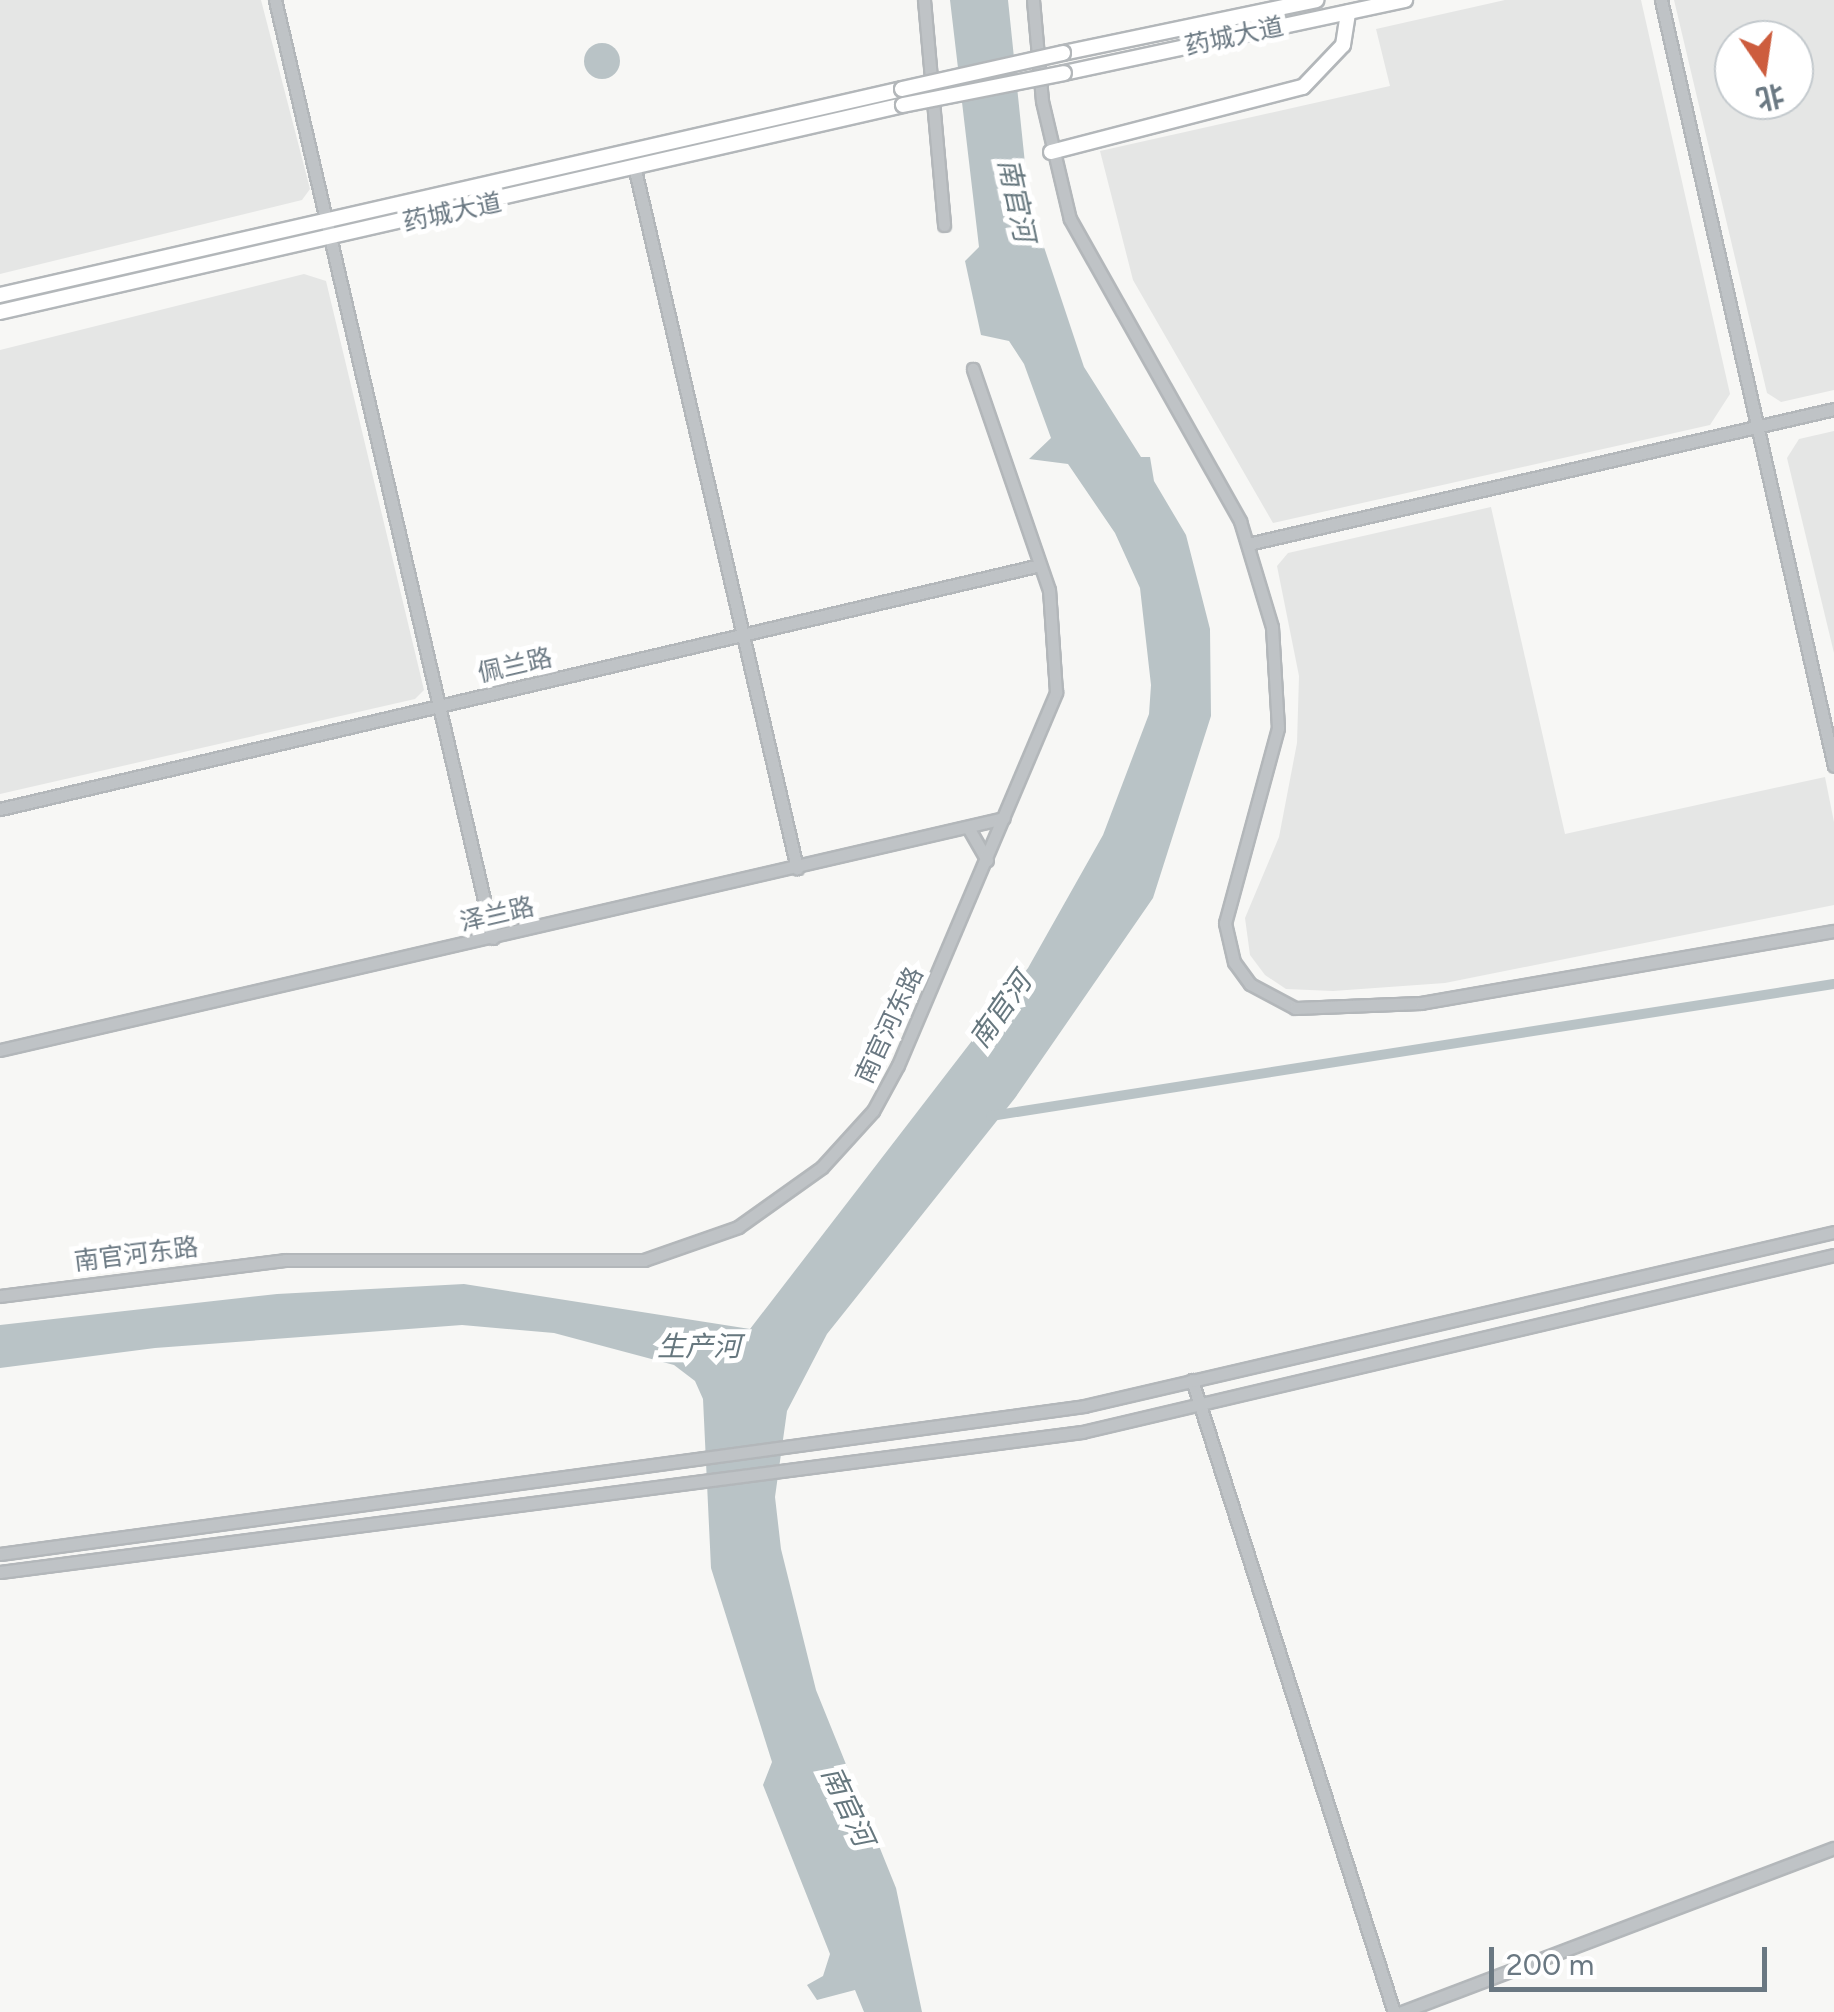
<!DOCTYPE html>
<html>
<head>
<meta charset="utf-8">
<style>
  body { margin:0 }
  #map { position:relative; width:1834px; height:2012px; overflow:hidden; background:#f7f7f5; font-family:Figtree,"Noto Sans SC",sans-serif }
  div>[style] { position:absolute }
  .built>* { inset:0; background:#e5e6e5 }
  .water>* { inset:0; background:#b9c3c6 }
  .round { border-radius:50% }
  .canal>* { height:10px; margin:-5px; padding:0 5px; transform-origin:5px; border-radius:5px; background:#b9c3c6 }
  .roads { filter:drop-shadow(2px 0 #b3b7ba) drop-shadow(-2px 0 #b3b7ba) drop-shadow(0 2px #b3b7ba) drop-shadow(0 -2px #b3b7ba) }
  .minor>* { height:11px; margin:-5.5px; padding:0 5.5px; transform-origin:5.5px; border-radius:5.5px; background:#bfc3c6 }
  .major>* { height:14px; margin:-7px; padding:0 7px; transform-origin:7px; border-radius:7px; background:#fff }
  .bridges { filter:drop-shadow(2px 0 #b3b7ba) drop-shadow(-2px 0 #b3b7ba) drop-shadow(0 2px #b3b7ba) drop-shadow(0 -2px #b3b7ba) }
  .major-bridge>* { height:14px; margin:-7px; padding:0 7px; transform-origin:7px; border-radius:7px; background:#fff }
  span { translate:-50% -50%; white-space:nowrap; text-align:center; line-height:1.15; -webkit-text-stroke:10px #fff; paint-order:stroke }
  .street-label { font-size:25px; color:#6a7882 }
  .water-label { font-size:28px; color:#66777e; font-style:italic }
  .north { position:absolute; left:1714px; top:20px; width:100px; height:100px; box-sizing:border-box; background:#fff; border:2px solid #c3c9cd; border-radius:50%; rotate:167deg; font-size:28px; font-weight:700; line-height:40px; text-align:center; color:#6a7882 }
  .north::after { content:''; display:block; margin:auto; width:35px; height:45px; background:#cd5d3e; clip-path:polygon(50% 0,100% 100%,50% 72%,0 100%) }
  .scale { position:absolute; left:1489px; top:1947px; width:278px; height:45px; box-sizing:border-box; border:5px solid #6a7882; border-top:0; padding-left:12px; font-size:30px; line-height:35px; white-space:nowrap; color:#6a7882; -webkit-text-stroke:8px #fff; paint-order:stroke }
</style>
</head>
<body>
<div id="map">
  <div class="built">
    <div style="clip-path:polygon(0 0,261px 0,310px 189px,302px 200px,0 274px)"></div>
    <div style="clip-path:polygon(1505px 0,1641px 0,1730px 394px,1710px 425px,1273px 523px,1133px 280px,1100px 151px,1390px 86px,1376px 29px)"></div>
    <div style="clip-path:polygon(evenodd,1674px 0,1834px 0,1834px 390px,1781px 402px,1767px 393px,1674px 0,1734px 40px,1794px 40px,1794px 100px,1734px 100px,1734px 40px)"></div>
    <div style="clip-path:polygon(304px 274px,326px 281px,424px 690px,415px 699px,0 794px,0 350px)"></div>
    <div style="clip-path:polygon(1834px 431px,1834px 653px,1787px 458px,1799px 439px)"></div>
    <div style="clip-path:polygon(1491px 507px,1565px 834px,1825px 777px,1834px 822px,1834px 905px,1445px 983px,1333px 991px,1286px 989px,1265px 975px,1250px 955px,1245px 918px,1279px 837px,1297px 743px,1299px 676px,1277px 566px,1288px 553px)"></div>
  </div>
  <div class="water">
    <div style="clip-path:polygon(950px 0,1008px 0,1029px 202px,1084px 367px,1141px 457px,1150px 457px,1154px 481px,1186px 535px,1210px 629px,1211px 716px,1153px 898px,1015px 1098px,827px 1334px,787px 1411px,775px 1497px,781px 1549px,816px 1690px,896px 1888px,922px 2012px,864px 2012px,855px 1990px,817px 2000px,807px 1985px,823px 1976px,830px 1954px,763px 1785px,772px 1762px,711px 1568px,703px 1399px,695px 1381px,674px 1365px,554px 1333px,462px 1325px,155px 1348px,0 1368px,0 1325px,277px 1294px,464px 1284px,750px 1329px,1028px 968px,1103px 835px,1149px 714px,1151px 685px,1140px 588px,1115px 533px,1068px 464px,1029px 459px,1051px 438px,1024px 364px,1009px 341px,981px 335px,965px 261px,979px 247px)"></div>
    <div class="round" style="left:584px;top:43px;width:36px;height:36px"></div>
  </div>
  <div class="canal">
    <div style="left:991px;top:1116px;width:853px;rotate:-8.9deg"></div>
  </div>
  <div class="roads">
    <div class="minor">
      <div style="left:275px;top:0;width:963px;rotate:76.92deg"></div>
      <div style="left:924px;top:0;width:226px;rotate:84.9deg"></div>
      <div style="left:1033px;top:0;width:101px;rotate:84.9deg"></div>
      <div style="left:1042px;top:101px;width:121px;rotate:76.7deg"></div>
      <div style="left:1070px;top:219px;width:347px;rotate:60.6deg"></div>
      <div style="left:1240px;top:521px;width:111px;rotate:73.2deg"></div>
      <div style="left:1272px;top:627px;width:101px;rotate:86.6deg"></div>
      <div style="left:1278px;top:728px;width:202px;rotate:105.2deg"></div>
      <div style="left:1225px;top:923px;width:40px;rotate:77deg"></div>
      <div style="left:1234px;top:962px;width:27px;rotate:54deg"></div>
      <div style="left:1250px;top:984px;width:51px;rotate:28.1deg"></div>
      <div style="left:1295px;top:1008px;width:126px;rotate:-2.3deg"></div>
      <div style="left:1421px;top:1003px;width:419px;rotate:-9.9deg"></div>
      <div style="left:1661px;top:0;width:785px;rotate:77.27deg"></div>
      <div style="left:635px;top:170px;width:717px;rotate:76.93deg"></div>
      <div style="left:1248px;top:544px;width:601px;rotate:-12.97deg"></div>
      <div style="left:0;top:809px;width:1068px;rotate:-13.2deg"></div>
      <div style="left:969px;top:829px;width:36px;rotate:60deg"></div>
      <div style="left:0;top:1050px;width:1030px;rotate:-13.01deg"></div>
      <div style="left:0;top:1296px;width:287px;rotate:-7.2deg"></div>
      <div style="left:285px;top:1260px;width:359px"></div>
      <div style="left:644px;top:1260px;width:100px;rotate:-19.3deg"></div>
      <div style="left:738px;top:1227px;width:103px;rotate:-35.5deg"></div>
      <div style="left:822px;top:1167px;width:76px;rotate:-47.7deg"></div>
      <div style="left:873px;top:1111px;width:52px;rotate:-61.5deg"></div>
      <div style="left:898px;top:1065px;width:405px;rotate:-67deg"></div>
      <div style="left:1056px;top:692px;width:102px;rotate:-93.9deg"></div>
      <div style="left:1049px;top:590px;width:234px;rotate:-109deg"></div>
      <div style="left:1192px;top:1380px;width:663px;rotate:72.28deg"></div>
      <div style="left:0;top:1554px;width:1094px;rotate:-7.77deg"></div>
      <div style="left:1084px;top:1406px;width:770px;rotate:-13.06deg"></div>
      <div style="left:0;top:1572px;width:1091px;rotate:-7.37deg"></div>
      <div style="left:1082px;top:1432px;width:773px;rotate:-13.24deg"></div>
      <div style="left:1402px;top:2012px;width:462px;rotate:-20.8deg"></div>
    </div>
    <div class="major">
      <div style="left:1063px;top:53px;width:259px;rotate:-11.8deg"></div>
      <div style="left:1064px;top:73px;width:349px;rotate:-12.1deg"></div>
      <div style="left:1051px;top:152px;width:260px;rotate:-14.5deg"></div>
      <div style="left:1303px;top:87px;width:58px;rotate:-46.4deg"></div>
      <div style="left:1343px;top:45px;width:33px;rotate:-81deg"></div>
      <div style="left:0;top:295px;width:925px;rotate:-12.86deg"></div>
      <div style="left:0;top:312px;width:926px;rotate:-12.91deg"></div>
    </div>
  </div>
  <div class="bridges">
    <div class="major-bridge">
      <div style="left:902px;top:89px;width:165px;rotate:-12.6deg"></div>
      <div style="left:903px;top:105px;width:164px;rotate:-11.2deg"></div>
    </div>
  </div>
  <div class="street-label">
    <span style="left:1234px;top:36px;rotate:-12deg">药城大道</span>
    <span style="left:452px;top:212px;rotate:-12deg">药城大道</span>
    <span style="left:515px;top:665px;rotate:-13deg">佩兰路</span>
    <span style="left:497px;top:914px;rotate:-13deg">泽兰路</span>
    <span style="left:889px;top:1025px;rotate:-65deg">南官河东路</span>
    <span style="left:136px;top:1254px;rotate:-7deg">南官河东路</span>
  </div>
  <div class="water-label">
    <span style="left:1017px;top:200px;rotate:78deg">南官河</span>
    <span style="left:1000px;top:1010px;rotate:-55deg">南官河</span>
    <span style="left:699px;top:1346px">生产河</span>
    <span style="left:848px;top:1806px;rotate:65deg">南官河</span>
  </div>
  <div class="north">北</div>
  <div class="scale">200 m</div>
</div>
</body>
</html>
